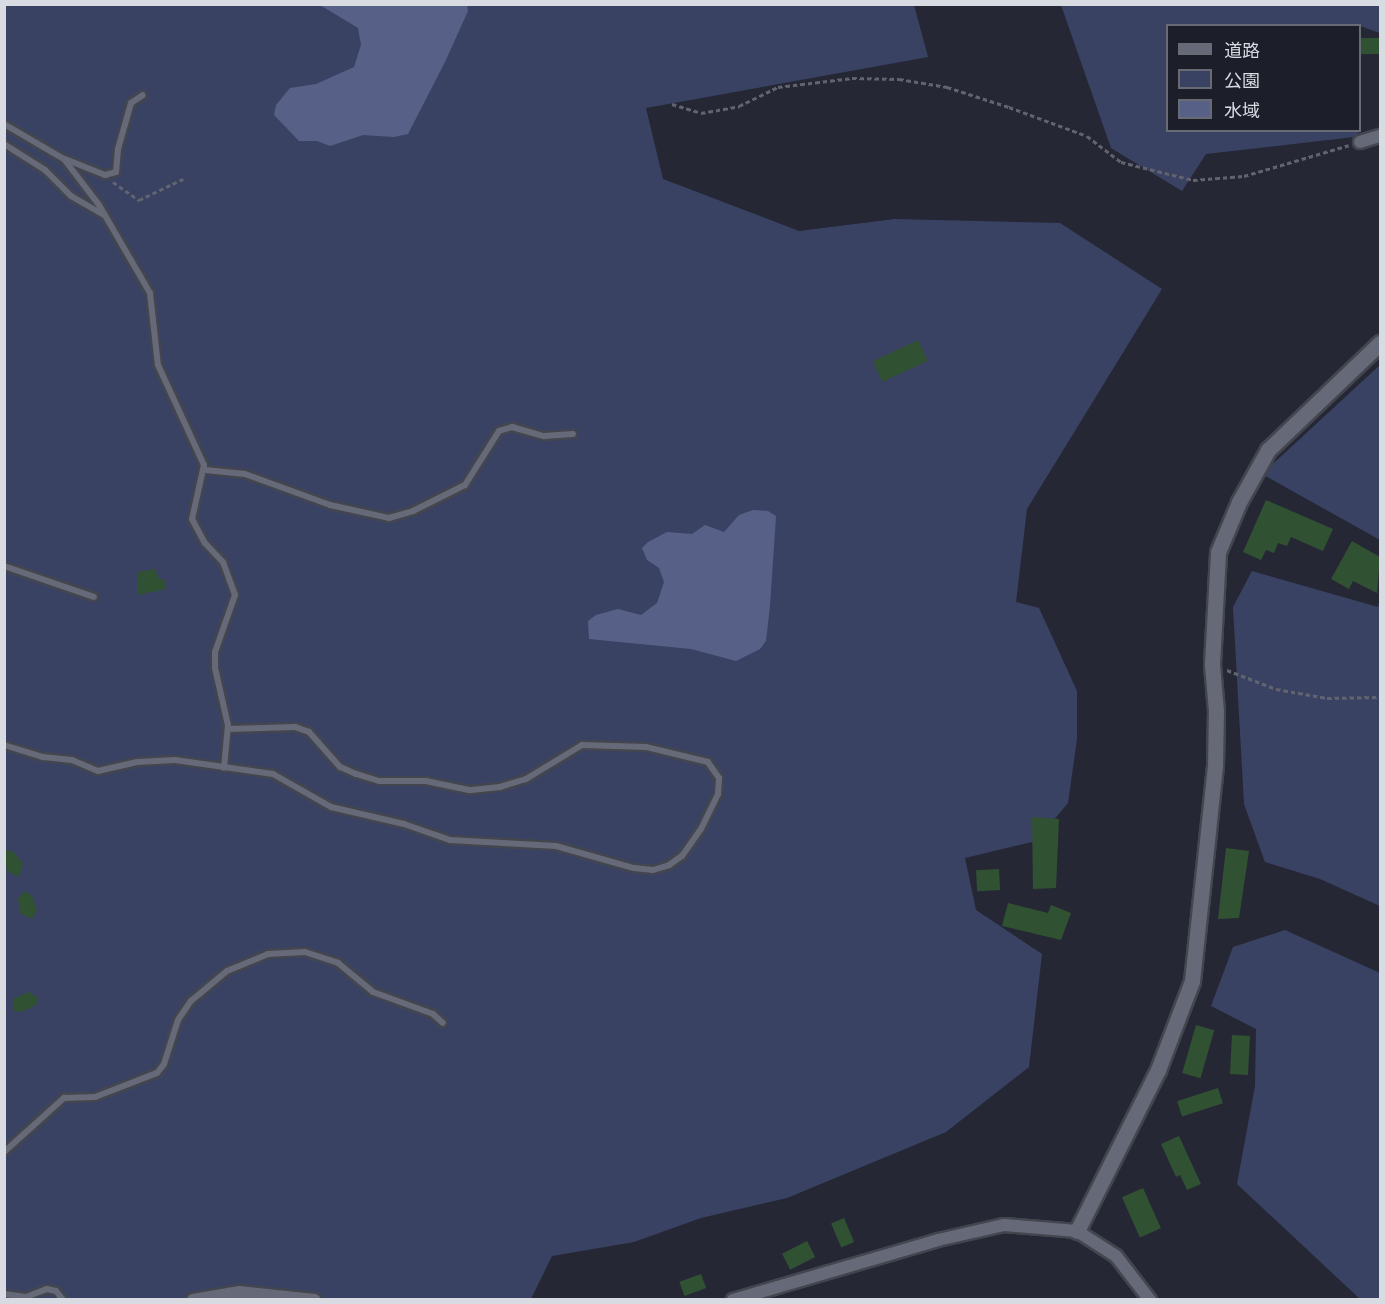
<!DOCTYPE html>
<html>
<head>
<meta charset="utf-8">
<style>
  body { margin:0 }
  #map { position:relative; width:1385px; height:1304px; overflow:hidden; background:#252834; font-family:"Work Sans","Noto Sans JP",sans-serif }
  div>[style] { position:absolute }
  .green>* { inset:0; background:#3a4264 }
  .water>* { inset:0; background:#576188 }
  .building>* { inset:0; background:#315133; transform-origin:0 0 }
  .path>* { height:3px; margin-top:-1.5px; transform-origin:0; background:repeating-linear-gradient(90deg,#61646f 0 4.5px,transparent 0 7.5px) }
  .roads { filter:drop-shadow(2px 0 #43464f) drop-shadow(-2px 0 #43464f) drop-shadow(0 2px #43464f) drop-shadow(0 -2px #43464f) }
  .service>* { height:6px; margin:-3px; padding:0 3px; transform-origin:3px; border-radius:3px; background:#666977 }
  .minor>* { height:12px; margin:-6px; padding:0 6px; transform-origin:6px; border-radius:6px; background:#666977 }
  .tertiary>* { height:15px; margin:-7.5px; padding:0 7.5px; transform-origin:7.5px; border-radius:7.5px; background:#666977 }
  span { translate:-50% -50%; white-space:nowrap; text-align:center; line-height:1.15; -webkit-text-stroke:5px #1c1f2a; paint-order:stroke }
  .frame { position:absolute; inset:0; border:6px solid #d9dbe3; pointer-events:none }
  .legend { position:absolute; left:1166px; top:24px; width:195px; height:108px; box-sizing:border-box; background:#1c1f2a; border:2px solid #686a74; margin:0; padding:8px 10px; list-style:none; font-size:18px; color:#d9dbe3 }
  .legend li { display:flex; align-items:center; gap:12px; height:30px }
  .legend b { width:30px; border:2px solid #686a74 }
</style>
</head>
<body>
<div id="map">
  <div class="green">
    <div style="clip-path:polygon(5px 5px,914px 5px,928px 57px,646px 108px,663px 179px,799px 231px,895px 219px,1060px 223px,1162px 289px,1027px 509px,1016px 602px,1039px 608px,1077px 691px,1077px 739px,1068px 803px,1036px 841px,965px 858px,976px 910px,1042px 954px,1029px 1067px,946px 1132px,787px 1198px,701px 1218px,634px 1242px,552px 1256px,531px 1299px,5px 1300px)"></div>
    <div style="clip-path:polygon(1061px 5px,1380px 5px,1380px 33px,1360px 26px,1168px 26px,1168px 130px,1360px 130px,1360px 126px,1361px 130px,1354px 137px,1206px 154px,1182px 191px,1111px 148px)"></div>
    <div style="clip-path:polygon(1380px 365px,1380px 540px,1262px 474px)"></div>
    <div style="clip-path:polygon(1252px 571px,1378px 607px,1380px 598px,1380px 906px,1320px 879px,1265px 862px,1244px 804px,1233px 607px)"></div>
    <div style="clip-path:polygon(1285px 930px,1380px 973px,1380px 1299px,1360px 1299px,1237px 1184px,1255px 1086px,1256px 1029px,1211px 1006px,1233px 947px)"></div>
  </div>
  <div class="water">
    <div style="clip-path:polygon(320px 5px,467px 5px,468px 11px,445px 62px,408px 134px,394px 137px,363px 135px,330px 146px,317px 141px,299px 141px,274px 115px,276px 105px,290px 88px,316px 84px,354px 67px,361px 45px,358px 28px)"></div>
    <div style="clip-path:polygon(753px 510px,768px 511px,776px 516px,770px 606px,766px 641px,760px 649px,736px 661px,691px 649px,589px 639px,588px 621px,596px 615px,618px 609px,641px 615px,657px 603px,664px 582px,659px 568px,647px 560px,642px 548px,648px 542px,667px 532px,692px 534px,705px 525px,724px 532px,739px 515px)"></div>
  </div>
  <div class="building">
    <div style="left:1380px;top:38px;width:16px;height:21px;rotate:90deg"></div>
    <div style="left:918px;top:340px;width:23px;height:50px;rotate:65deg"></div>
    <div style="clip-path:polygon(1266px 500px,1333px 529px,1323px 551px,1291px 537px,1287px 546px,1278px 543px,1274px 553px,1266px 550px,1261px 560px,1243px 552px)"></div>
    <div style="clip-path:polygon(1352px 541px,1380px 557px,1377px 593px,1353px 581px,1349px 589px,1331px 579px)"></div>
    <div style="clip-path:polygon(155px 569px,159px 579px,164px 579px,166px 589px,137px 595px,138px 572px)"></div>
    <div style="clip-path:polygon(1032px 817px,1059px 819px,1056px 888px,1033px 889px)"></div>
    <div style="clip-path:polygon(1226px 848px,1249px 851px,1239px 918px,1218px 919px)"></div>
    <div style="clip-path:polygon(4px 849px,15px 853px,23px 864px,19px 877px,7px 871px)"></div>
    <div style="left:999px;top:869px;width:21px;height:23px;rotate:87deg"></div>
    <div style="clip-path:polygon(24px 891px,32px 896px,37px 910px,32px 919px,20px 913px,18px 899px)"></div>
    <div style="clip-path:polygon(1008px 903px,1048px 913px,1051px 905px,1071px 913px,1061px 940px,1002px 926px)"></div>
    <div style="clip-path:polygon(29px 992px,37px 997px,37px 1004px,22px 1012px,14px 1011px,13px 999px)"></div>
    <div style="left:1196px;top:1025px;width:19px;height:50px;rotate:16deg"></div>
    <div style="left:1232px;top:1035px;width:18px;height:39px;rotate:3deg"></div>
    <div style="left:1218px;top:1088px;width:16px;height:43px;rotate:72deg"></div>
    <div style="clip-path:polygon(1179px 1136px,1201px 1184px,1187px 1190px,1180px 1175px,1176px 1177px,1161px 1144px)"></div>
    <div style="left:1143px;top:1188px;width:44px;height:23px;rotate:66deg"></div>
    <div style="left:844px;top:1218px;width:26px;height:14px;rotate:67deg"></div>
    <div style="left:807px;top:1241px;width:18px;height:28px;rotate:63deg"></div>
    <div style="left:701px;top:1274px;width:15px;height:23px;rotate:70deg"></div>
  </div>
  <div class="path">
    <div style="left:672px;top:104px;width:30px;rotate:17deg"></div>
    <div style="left:701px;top:113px;width:39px;rotate:-10deg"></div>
    <div style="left:739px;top:106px;width:43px;rotate:-26deg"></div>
    <div style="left:778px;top:87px;width:75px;rotate:-6.9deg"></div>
    <div style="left:852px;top:78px;width:47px;rotate:1.2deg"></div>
    <div style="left:899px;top:79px;width:49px;rotate:9.5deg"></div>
    <div style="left:947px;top:87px;width:65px;rotate:17.9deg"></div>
    <div style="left:1009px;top:107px;width:83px;rotate:20.4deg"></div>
    <div style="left:1087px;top:136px;width:43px;rotate:37.4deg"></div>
    <div style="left:1121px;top:162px;width:74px;rotate:14deg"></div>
    <div style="left:1193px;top:180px;width:51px;rotate:-4.5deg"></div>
    <div style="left:1244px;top:176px;width:109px;rotate:-16.4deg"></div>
    <div style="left:113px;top:182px;width:32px;rotate:35deg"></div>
    <div style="left:139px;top:200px;width:49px;rotate:-25.5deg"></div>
    <div style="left:1227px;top:670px;width:53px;rotate:21.2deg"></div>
    <div style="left:1276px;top:689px;width:52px;rotate:10deg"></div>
    <div style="left:1327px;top:698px;width:53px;rotate:-1.1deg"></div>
  </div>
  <div class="roads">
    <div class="service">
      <div style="left:4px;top:124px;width:69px;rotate:30.3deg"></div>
      <div style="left:64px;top:159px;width:58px;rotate:52.7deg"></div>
      <div style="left:99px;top:205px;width:102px;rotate:59.9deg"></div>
      <div style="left:150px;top:293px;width:72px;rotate:83.7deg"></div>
      <div style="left:158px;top:365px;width:110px;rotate:65.3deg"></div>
      <div style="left:204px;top:465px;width:55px;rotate:102.5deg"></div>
      <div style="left:192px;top:519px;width:27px;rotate:62deg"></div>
      <div style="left:205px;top:543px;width:26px;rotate:47deg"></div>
      <div style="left:223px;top:562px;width:35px;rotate:70deg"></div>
      <div style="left:235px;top:595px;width:60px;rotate:109.3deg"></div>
      <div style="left:215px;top:652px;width:16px;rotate:90deg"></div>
      <div style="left:215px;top:668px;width:58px;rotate:77.2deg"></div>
      <div style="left:228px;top:725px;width:43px;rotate:95.3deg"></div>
      <div style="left:4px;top:144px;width:49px;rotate:32.4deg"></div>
      <div style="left:45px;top:170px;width:37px;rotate:45deg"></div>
      <div style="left:71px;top:196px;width:39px;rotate:30deg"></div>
      <div style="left:65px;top:159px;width:43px;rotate:21.8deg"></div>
      <div style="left:105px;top:175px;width:11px;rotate:-15deg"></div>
      <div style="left:116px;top:172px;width:23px;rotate:-85deg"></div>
      <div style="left:118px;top:149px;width:48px;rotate:-74.2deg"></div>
      <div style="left:131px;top:103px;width:14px;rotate:-34deg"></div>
      <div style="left:205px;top:470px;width:40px;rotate:5.7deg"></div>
      <div style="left:245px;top:474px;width:90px;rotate:20deg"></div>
      <div style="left:330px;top:505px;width:60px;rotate:12.4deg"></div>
      <div style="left:389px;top:518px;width:25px;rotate:-16deg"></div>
      <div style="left:413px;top:511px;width:58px;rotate:-26.6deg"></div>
      <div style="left:465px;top:485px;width:64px;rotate:-57.8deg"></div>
      <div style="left:499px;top:431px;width:14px;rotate:-17deg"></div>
      <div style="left:512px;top:427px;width:33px;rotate:16deg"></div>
      <div style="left:544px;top:436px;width:29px;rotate:-4deg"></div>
      <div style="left:4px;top:566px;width:95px;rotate:19deg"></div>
      <div style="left:4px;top:745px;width:41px;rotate:17.1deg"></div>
      <div style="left:43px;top:757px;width:29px;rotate:6deg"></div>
      <div style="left:72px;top:760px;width:28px;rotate:23deg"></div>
      <div style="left:98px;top:771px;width:40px;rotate:-13deg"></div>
      <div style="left:137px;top:762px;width:38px;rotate:-3deg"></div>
      <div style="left:175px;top:760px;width:99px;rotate:8.1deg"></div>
      <div style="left:273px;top:774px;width:67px;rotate:29.6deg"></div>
      <div style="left:331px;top:807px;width:75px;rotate:13.1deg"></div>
      <div style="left:404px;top:824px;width:49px;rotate:19.2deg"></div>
      <div style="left:450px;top:840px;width:106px;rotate:3.2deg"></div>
      <div style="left:556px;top:846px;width:81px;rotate:15.8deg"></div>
      <div style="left:634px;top:868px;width:19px;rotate:6deg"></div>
      <div style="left:653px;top:870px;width:17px;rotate:-17deg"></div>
      <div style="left:669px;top:865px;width:16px;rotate:-35deg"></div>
      <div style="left:682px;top:856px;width:33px;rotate:-55deg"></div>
      <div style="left:701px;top:829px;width:39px;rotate:-64deg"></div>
      <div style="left:718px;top:794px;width:16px;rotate:-86deg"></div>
      <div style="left:719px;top:778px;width:19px;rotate:-125deg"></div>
      <div style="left:708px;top:762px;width:64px;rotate:-166.4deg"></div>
      <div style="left:646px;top:747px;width:64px;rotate:-178.2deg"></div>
      <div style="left:582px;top:745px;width:66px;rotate:148.7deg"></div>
      <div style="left:526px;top:779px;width:27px;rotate:163deg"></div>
      <div style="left:500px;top:787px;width:31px;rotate:174deg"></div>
      <div style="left:469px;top:790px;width:44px;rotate:-168.2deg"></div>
      <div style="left:426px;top:781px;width:47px;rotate:180deg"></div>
      <div style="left:379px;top:781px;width:24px;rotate:-163deg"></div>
      <div style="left:356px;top:774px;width:17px;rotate:-156deg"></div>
      <div style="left:340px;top:767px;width:47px;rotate:-131.5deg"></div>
      <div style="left:309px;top:732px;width:15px;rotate:-160deg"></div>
      <div style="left:295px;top:727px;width:67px;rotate:178.3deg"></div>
      <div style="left:4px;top:1152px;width:81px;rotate:-42deg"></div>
      <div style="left:64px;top:1098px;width:31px;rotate:-2deg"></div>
      <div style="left:95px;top:1097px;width:66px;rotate:-21.2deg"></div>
      <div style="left:157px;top:1073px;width:11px;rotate:-52deg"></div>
      <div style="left:164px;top:1064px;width:46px;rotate:-72.3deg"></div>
      <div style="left:178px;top:1020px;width:23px;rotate:-56deg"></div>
      <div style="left:191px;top:1001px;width:47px;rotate:-39.8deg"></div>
      <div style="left:227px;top:971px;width:44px;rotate:-22.5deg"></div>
      <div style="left:268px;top:954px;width:37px;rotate:-3deg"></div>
      <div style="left:305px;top:952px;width:35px;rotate:18deg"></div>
      <div style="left:338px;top:963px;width:45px;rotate:39.6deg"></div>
      <div style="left:373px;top:992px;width:64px;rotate:20.1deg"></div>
      <div style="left:433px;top:1014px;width:13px;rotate:42deg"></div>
      <div style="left:4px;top:1294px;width:22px;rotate:8deg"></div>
      <div style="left:26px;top:1297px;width:22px;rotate:-21deg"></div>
      <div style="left:47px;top:1289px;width:9px;rotate:13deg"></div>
      <div style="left:56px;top:1291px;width:11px;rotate:52deg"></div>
    </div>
    <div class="minor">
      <div style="left:1360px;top:142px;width:21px;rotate:-17deg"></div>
      <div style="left:193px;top:1300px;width:47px;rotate:-9.9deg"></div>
      <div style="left:239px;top:1292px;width:76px;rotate:6deg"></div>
      <div style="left:733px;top:1300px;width:214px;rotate:-16.3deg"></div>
      <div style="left:938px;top:1240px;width:68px;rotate:-12.8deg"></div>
      <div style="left:1004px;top:1225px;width:73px;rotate:4.7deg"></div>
      <div style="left:1077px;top:1231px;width:46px;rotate:32.7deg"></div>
      <div style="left:1116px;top:1256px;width:56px;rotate:52.3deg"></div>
    </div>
    <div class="tertiary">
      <div style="left:1077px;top:1231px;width:180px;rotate:-63.3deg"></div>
      <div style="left:1158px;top:1070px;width:95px;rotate:-69.1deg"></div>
      <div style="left:1192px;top:981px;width:216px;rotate:-83.9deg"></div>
      <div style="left:1215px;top:766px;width:55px;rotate:-89deg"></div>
      <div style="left:1216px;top:711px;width:47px;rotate:-94.9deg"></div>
      <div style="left:1212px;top:664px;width:112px;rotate:-86.9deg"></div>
      <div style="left:1218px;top:552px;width:54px;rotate:-67.2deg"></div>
      <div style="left:1239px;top:502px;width:60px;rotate:-60.9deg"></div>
      <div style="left:1268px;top:450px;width:155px;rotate:-43.7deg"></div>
    </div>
  </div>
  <div class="frame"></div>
  <ul class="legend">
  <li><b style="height:8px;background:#666977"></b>道路</li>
  <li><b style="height:16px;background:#3a4264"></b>公園</li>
  <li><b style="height:16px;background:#576188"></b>水域</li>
  </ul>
</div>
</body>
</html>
